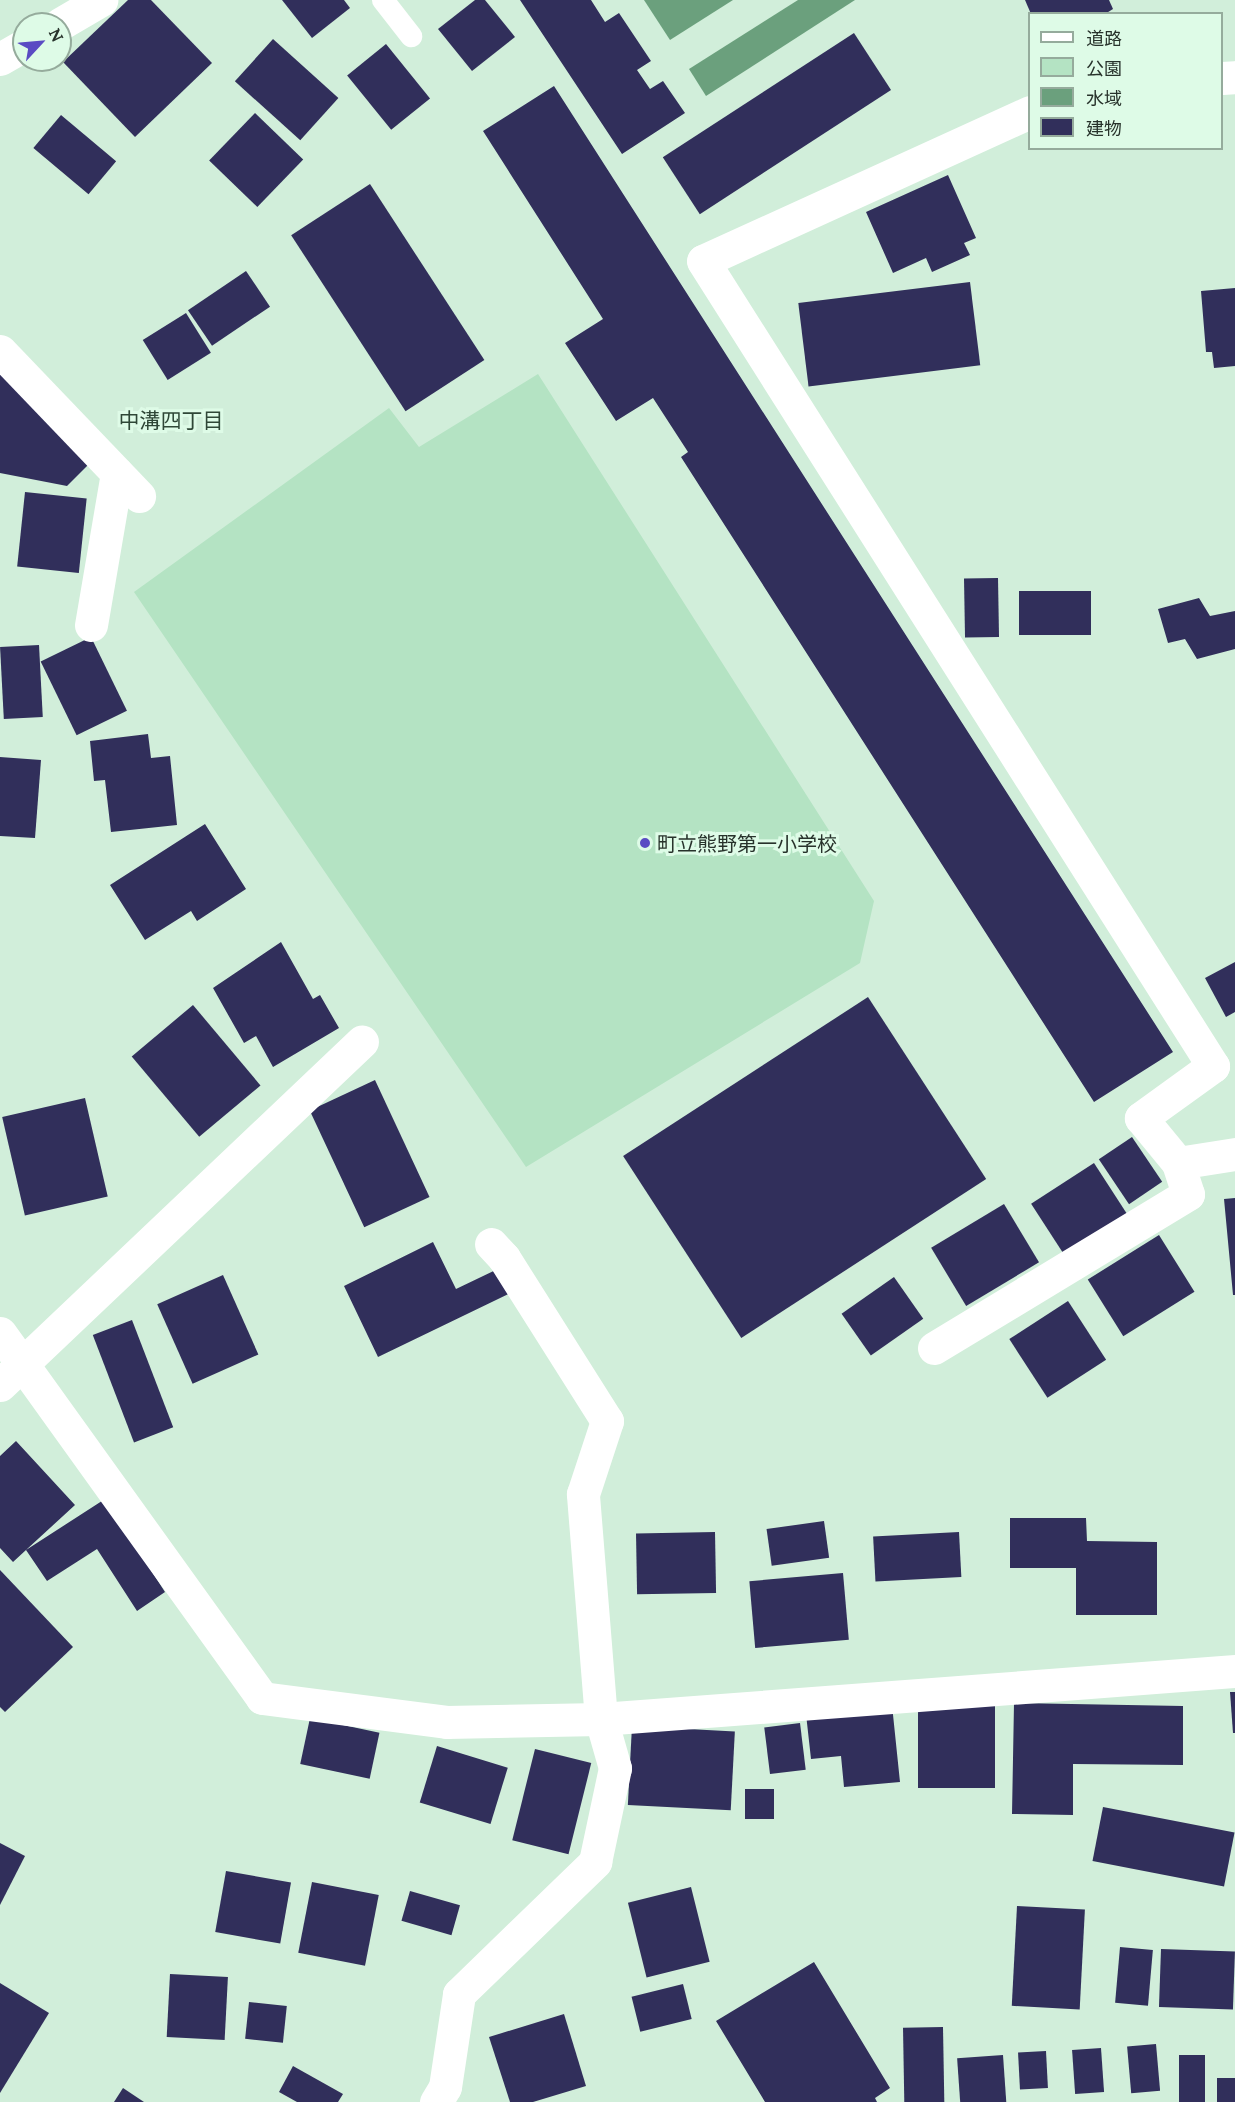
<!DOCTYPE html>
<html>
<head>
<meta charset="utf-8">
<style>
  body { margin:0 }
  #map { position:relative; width:1235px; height:2102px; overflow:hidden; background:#d1eeda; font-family:Lora,"Noto Sans JP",serif }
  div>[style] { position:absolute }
  .green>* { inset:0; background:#b4e3c3 }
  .water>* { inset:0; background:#6ba07d }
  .building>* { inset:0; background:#312f5b; transform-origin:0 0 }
  .lane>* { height:22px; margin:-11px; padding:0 11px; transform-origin:11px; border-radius:11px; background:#fff }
  .street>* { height:33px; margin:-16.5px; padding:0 16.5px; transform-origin:16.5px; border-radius:16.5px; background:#fff }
  .dots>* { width:16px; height:16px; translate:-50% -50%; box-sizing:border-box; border:3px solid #defbe7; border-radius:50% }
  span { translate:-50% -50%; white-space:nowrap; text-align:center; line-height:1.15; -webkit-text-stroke:6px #defbe7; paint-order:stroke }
  .poi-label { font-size:20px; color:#27322b }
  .left { translate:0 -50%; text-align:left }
  .neighbourhood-label { font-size:21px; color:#2f4737 }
  .legend { position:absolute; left:1028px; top:12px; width:195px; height:138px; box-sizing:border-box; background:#defbe7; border:2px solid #95ab9c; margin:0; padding:8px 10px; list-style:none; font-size:18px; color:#27322b }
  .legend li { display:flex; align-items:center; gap:12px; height:30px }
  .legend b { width:30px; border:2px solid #95ab9c }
  .north { position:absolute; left:12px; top:12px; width:60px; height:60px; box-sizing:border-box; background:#defbe7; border:2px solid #95ab9c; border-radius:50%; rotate:64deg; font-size:16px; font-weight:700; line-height:24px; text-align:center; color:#27322b }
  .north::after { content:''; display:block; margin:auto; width:21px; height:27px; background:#5a4bc3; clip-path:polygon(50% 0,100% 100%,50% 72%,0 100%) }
</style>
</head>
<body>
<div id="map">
  <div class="green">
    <div style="clip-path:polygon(538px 374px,874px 901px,860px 963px,526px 1167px,134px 592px,389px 408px,419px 447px)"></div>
  </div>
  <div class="water">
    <div style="clip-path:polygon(644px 0,733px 0,670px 40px)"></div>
    <div style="clip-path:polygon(798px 0,855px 0,706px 96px,689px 69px)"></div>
  </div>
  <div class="building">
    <div style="clip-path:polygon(128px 0,151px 0,212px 63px,135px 137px,63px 62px)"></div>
    <div style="clip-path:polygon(282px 0,344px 0,350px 8px,312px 38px)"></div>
    <div style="clip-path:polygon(475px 0,485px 0,515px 37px,472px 71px,438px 29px)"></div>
    <div style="clip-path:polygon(520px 0,591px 0,605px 22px,619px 13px,651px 61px,637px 70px,650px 89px,663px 81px,685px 113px,622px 154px)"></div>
    <div style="clip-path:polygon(1025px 0,1109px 0,1113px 9px,1105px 14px,1031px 14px)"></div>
    <div style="left:854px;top:33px;width:68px;height:228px;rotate:57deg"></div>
    <div style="left:273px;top:39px;width:88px;height:57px;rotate:42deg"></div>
    <div style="left:386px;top:44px;width:70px;height:50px;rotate:51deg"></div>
    <div style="clip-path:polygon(554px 86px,1173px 1052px,1094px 1102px,681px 457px,688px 452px,653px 398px,616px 421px,565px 343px,603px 319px,483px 131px)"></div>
    <div style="left:255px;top:113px;width:67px;height:66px;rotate:44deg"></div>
    <div style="left:61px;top:115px;width:72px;height:43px;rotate:40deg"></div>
    <div style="clip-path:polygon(948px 175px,976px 238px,964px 243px,970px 255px,932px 272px,926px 258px,893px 273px,866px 212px)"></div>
    <div style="left:370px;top:184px;width:210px;height:94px;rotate:57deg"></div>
    <div style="left:246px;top:271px;width:43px;height:70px;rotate:56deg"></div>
    <div style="left:970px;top:282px;width:84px;height:173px;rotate:83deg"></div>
    <div style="clip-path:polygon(1235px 288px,1235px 366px,1214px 368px,1212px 352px,1206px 352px,1201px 291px)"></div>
    <div style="left:186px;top:313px;width:47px;height:51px;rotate:58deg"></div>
    <div style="clip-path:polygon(0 364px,94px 459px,67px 486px,0 473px)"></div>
    <div style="left:25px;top:492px;width:62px;height:75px;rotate:6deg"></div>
    <div style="left:998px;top:578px;width:59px;height:34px;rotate:89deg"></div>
    <div style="left:1091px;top:591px;width:44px;height:72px;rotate:90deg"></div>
    <div style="clip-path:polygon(1199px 598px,1210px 616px,1235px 611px,1235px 649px,1197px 659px,1185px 639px,1168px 643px,1158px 609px)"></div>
    <div style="left:91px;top:637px;width:82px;height:56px;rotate:64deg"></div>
    <div style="left:39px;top:645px;width:72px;height:39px;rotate:87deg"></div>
    <div style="clip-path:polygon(148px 734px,151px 758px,170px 756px,177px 825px,111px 832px,105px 780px,94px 781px,90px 741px)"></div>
    <div style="clip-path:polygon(0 757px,41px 760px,35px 838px,0 836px)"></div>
    <div style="clip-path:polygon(205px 824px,246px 889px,197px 921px,191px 911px,145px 940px,110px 885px)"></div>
    <div style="clip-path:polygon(281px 942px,313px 999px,320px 995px,339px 1028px,273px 1067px,256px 1036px,244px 1043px,213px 988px)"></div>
    <div style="clip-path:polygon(1235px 962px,1235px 1012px,1226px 1017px,1205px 978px)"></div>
    <div style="left:868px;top:997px;width:217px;height:292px;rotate:57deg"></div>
    <div style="left:193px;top:1005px;width:105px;height:80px;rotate:50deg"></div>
    <div style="left:375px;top:1080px;width:129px;height:72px;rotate:65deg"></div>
    <div style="left:85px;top:1098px;width:101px;height:85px;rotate:77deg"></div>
    <div style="left:1132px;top:1137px;width:54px;height:40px;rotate:56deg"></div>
    <div style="left:1094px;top:1163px;width:61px;height:75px;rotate:57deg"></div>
    <div style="clip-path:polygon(1235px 1198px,1235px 1295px,1233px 1295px,1224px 1199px)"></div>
    <div style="left:1004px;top:1204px;width:68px;height:85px;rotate:59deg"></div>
    <div style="left:1159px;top:1235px;width:67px;height:84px;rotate:58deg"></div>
    <div style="clip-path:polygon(433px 1242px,456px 1289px,504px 1266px,519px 1289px,378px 1357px,344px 1286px)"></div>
    <div style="left:223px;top:1275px;width:87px;height:72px;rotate:66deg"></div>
    <div style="left:894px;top:1277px;width:51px;height:64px;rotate:55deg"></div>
    <div style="left:1068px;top:1301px;width:70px;height:70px;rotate:57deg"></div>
    <div style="left:132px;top:1320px;width:115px;height:42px;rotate:69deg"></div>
    <div style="clip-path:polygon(16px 1441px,75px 1505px,26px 1550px,105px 1499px,165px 1592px,137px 1611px,97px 1549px,47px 1581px,26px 1550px,13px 1562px,0 1548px,0 1456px)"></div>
    <div style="clip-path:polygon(1010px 1518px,1086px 1518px,1087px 1541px,1157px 1542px,1157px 1615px,1076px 1615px,1076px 1568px,1010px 1568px)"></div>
    <div style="left:824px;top:1521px;width:37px;height:58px;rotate:82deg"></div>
    <div style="left:715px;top:1532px;width:61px;height:79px;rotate:89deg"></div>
    <div style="left:959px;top:1532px;width:45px;height:86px;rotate:87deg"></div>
    <div style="clip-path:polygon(0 1570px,73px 1647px,5px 1712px,0 1707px)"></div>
    <div style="left:843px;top:1573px;width:67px;height:94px;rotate:85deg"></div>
    <div style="clip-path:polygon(1230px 1692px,1235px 1692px,1235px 1733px,1233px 1733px)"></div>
    <div style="clip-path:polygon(1014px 1703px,1183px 1706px,1183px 1765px,1073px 1764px,1073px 1815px,1012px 1814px)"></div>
    <div style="clip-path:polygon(892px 1705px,900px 1782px,844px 1787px,841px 1756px,811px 1759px,806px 1714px)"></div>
    <div style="left:918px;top:1706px;width:77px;height:82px"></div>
    <div style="left:310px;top:1718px;width:71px;height:47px;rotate:12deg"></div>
    <div style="left:800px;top:1723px;width:47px;height:36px;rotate:83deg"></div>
    <div style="left:632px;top:1726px;width:103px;height:79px;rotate:3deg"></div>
    <div style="left:437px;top:1746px;width:74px;height:59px;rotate:17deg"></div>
    <div style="left:535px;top:1749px;width:58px;height:94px;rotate:14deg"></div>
    <div style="left:745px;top:1789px;width:29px;height:30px"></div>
    <div style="left:1103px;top:1807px;width:134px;height:55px;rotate:11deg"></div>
    <div style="clip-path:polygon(0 1843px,25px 1856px,0 1905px)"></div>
    <div style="left:226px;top:1871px;width:66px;height:62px;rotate:10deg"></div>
    <div style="left:312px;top:1882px;width:68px;height:72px;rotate:11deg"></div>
    <div style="left:691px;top:1887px;width:77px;height:65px;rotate:76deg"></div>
    <div style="left:410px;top:1891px;width:52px;height:31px;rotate:16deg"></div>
    <div style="left:1017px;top:1906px;width:68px;height:100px;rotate:3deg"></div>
    <div style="left:1120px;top:1947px;width:33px;height:56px;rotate:5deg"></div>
    <div style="left:1161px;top:1949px;width:74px;height:58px;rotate:2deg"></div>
    <div style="clip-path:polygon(814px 1962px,890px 2088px,875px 2098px,877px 2102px,765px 2102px,716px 2021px)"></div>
    <div style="left:170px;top:1974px;width:58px;height:63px;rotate:3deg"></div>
    <div style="clip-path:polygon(0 1983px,49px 2013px,0 2093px)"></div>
    <div style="left:683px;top:1984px;width:36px;height:53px;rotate:76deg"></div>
    <div style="left:249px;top:2002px;width:38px;height:37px;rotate:6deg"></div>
    <div style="clip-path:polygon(564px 2014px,586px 2086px,533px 2102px,510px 2102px,489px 2037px)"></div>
    <div style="left:943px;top:2027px;width:75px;height:40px;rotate:89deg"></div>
    <div style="left:1156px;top:2044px;width:47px;height:29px;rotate:85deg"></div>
    <div style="left:1101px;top:2048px;width:44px;height:29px;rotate:86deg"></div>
    <div style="left:1046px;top:2051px;width:37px;height:28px;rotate:87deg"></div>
    <div style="left:1003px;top:2055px;width:47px;height:46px;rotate:86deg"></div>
    <div style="left:1179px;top:2055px;width:26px;height:47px"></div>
    <div style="clip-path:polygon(293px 2066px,343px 2094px,338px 2102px,297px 2102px,279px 2092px)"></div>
    <div style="left:1217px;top:2078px;width:18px;height:24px"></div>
    <div style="clip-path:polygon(123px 2088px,144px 2102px,114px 2102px)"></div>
  </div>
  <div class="lane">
    <div style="left:383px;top:0;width:46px;rotate:52.1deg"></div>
  </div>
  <div class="street">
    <div style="left:60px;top:24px;width:48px;rotate:-30.3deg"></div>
    <div style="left:0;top:59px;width:28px;rotate:-30deg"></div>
    <div style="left:1222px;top:78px;width:13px;rotate:-4deg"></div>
    <div style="left:1030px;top:112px;width:359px;rotate:155.5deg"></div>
    <div style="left:703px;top:261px;width:953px;rotate:57.64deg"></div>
    <div style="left:1213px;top:1066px;width:89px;rotate:144.2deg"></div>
    <div style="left:1141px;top:1118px;width:58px;rotate:50.6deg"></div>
    <div style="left:1178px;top:1163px;width:58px;rotate:-9deg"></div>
    <div style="left:0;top:351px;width:201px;rotate:46.2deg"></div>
    <div style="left:91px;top:625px;width:154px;rotate:-80.3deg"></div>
    <div style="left:0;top:1333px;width:449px;rotate:54.3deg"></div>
    <div style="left:262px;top:1698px;width:186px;rotate:7.4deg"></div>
    <div style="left:446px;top:1722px;width:155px;rotate:-1.1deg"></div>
    <div style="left:601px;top:1719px;width:636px;rotate:-4.33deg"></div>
    <div style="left:934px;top:1348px;width:297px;rotate:-31.2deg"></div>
    <div style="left:1188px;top:1194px;width:33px;rotate:-108deg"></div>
    <div style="left:0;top:1385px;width:499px;rotate:-43.5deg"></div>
    <div style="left:436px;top:2102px;width:17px;rotate:-59deg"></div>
    <div style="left:445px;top:2087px;width:94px;rotate:-81.4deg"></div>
    <div style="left:459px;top:1994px;width:190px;rotate:-44.1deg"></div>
    <div style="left:595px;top:1862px;width:96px;rotate:-78deg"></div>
    <div style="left:615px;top:1768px;width:51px;rotate:-105.9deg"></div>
    <div style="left:601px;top:1719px;width:226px;rotate:-94.6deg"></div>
    <div style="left:583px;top:1494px;width:77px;rotate:-71.8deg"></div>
    <div style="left:607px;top:1421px;width:193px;rotate:-122.3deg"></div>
    <div style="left:504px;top:1258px;width:19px;rotate:-133deg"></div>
  </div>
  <div class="dots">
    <div style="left:645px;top:843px;background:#5a4bc3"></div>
  </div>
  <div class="poi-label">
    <span class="left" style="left:657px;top:843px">町立熊野第一小学校</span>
  </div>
  <div class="neighbourhood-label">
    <span style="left:171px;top:421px">中溝四丁目</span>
  </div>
  <ul class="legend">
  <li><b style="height:8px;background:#fff"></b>道路</li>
  <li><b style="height:16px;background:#b4e3c3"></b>公園</li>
  <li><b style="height:16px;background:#6ba07d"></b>水域</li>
  <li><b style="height:16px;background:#312f5b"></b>建物</li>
  </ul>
  <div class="north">N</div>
</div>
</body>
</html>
